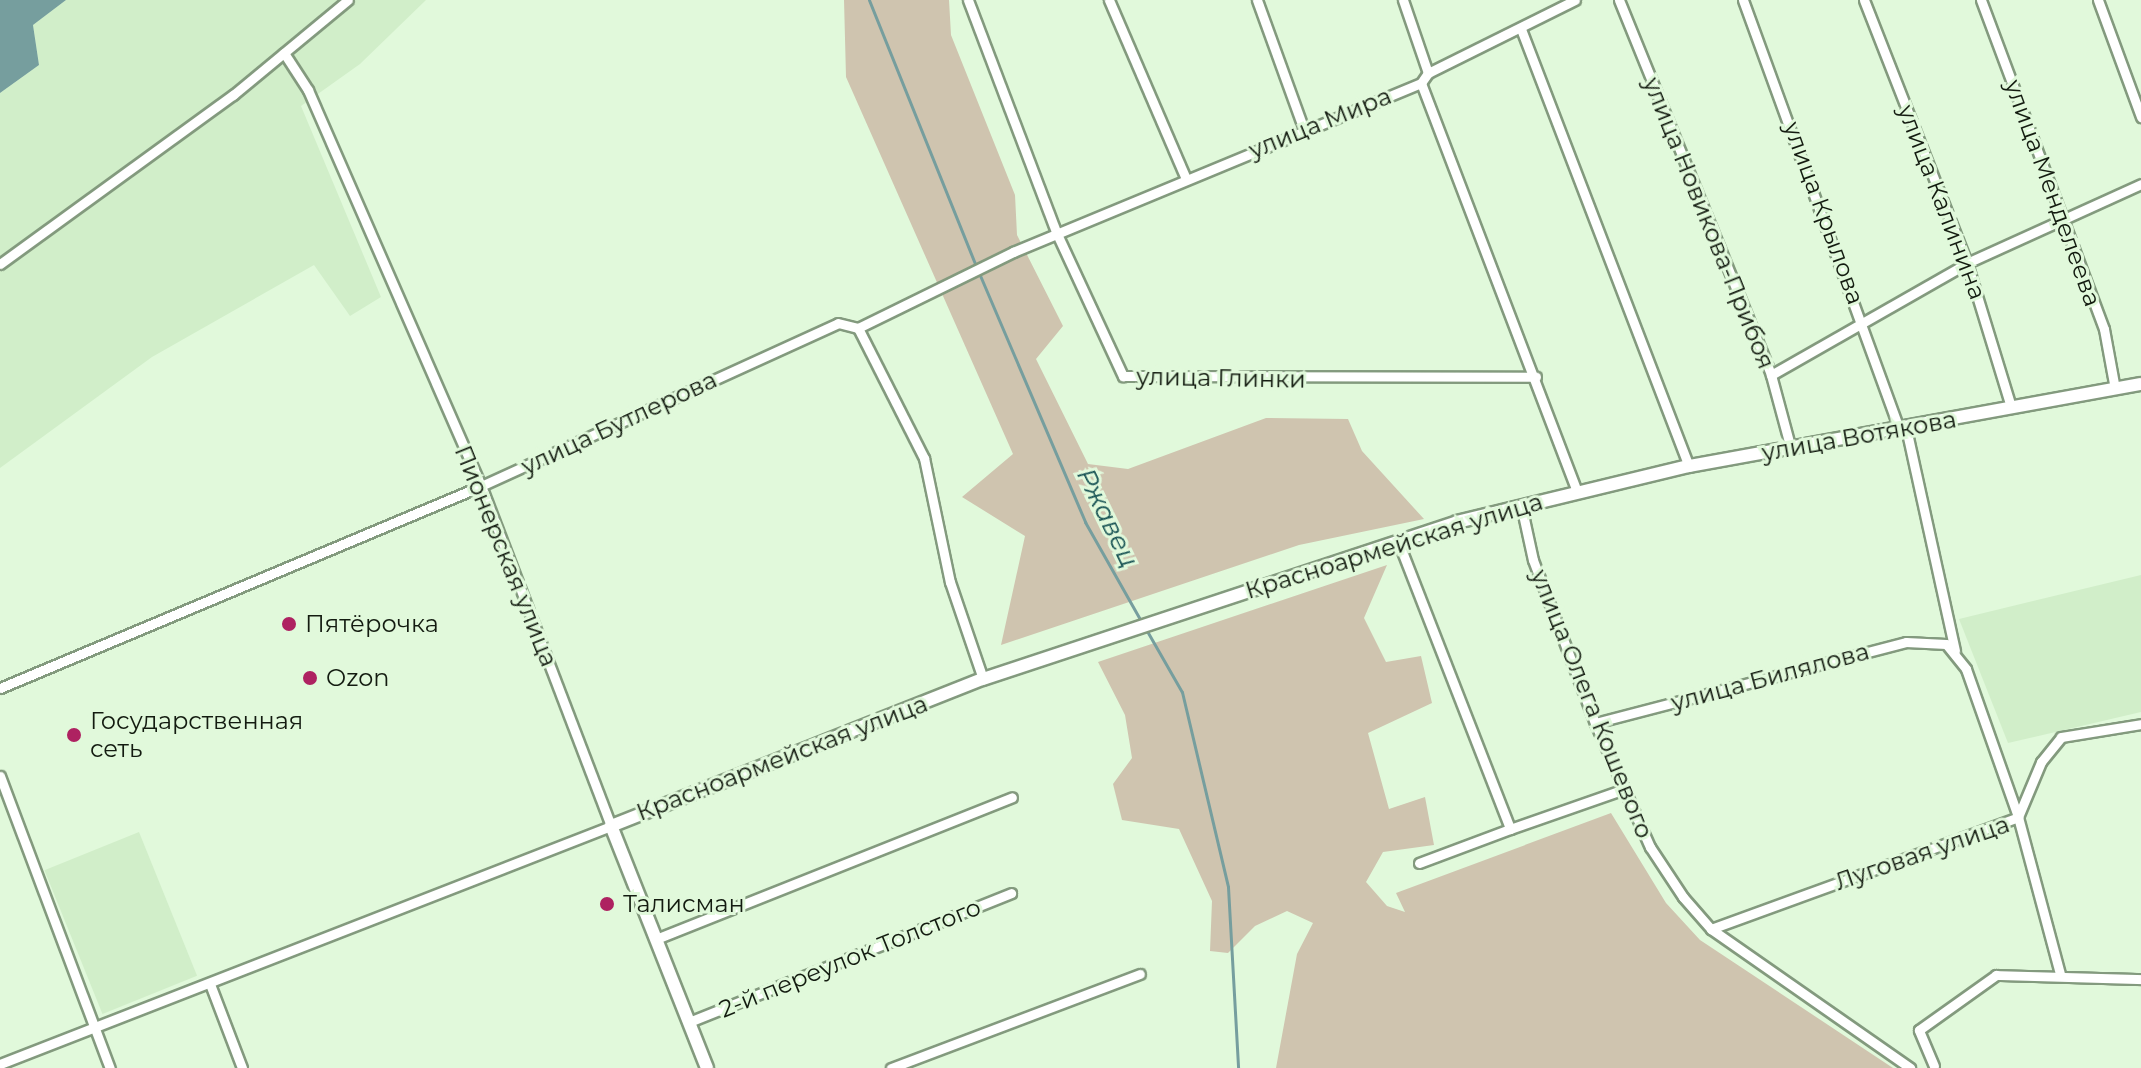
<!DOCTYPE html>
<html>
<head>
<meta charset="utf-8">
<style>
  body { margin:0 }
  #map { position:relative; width:2141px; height:1068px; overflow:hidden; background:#e1f9db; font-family:Montserrat,sans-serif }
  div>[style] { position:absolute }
  .built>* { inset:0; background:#d1eec9; transform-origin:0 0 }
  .green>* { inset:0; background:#cfc4af }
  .water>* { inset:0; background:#769e9e }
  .stream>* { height:3px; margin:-1.5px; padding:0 1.5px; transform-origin:1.5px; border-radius:1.5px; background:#769e9e }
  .roads { filter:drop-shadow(2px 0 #839a7e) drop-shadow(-2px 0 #839a7e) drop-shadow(0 2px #839a7e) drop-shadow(0 -2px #839a7e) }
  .minor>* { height:9px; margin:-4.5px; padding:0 4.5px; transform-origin:4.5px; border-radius:4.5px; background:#fff }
  .tertiary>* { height:12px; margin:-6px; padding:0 6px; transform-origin:6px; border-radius:6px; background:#fff }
  .dots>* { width:22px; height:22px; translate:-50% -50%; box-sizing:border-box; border:4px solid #e1f9db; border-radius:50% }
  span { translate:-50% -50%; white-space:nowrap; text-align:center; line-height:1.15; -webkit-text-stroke:6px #e1f9db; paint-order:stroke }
  .street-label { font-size:24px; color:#131b10 }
  .poi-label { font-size:24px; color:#131b10 }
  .left { translate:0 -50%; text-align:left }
  .water-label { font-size:26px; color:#185354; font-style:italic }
</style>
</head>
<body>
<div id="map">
  <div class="built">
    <div style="clip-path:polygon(66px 0,426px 0,360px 64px,301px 106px,381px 297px,350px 316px,314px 265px,152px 357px,0 468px,0 93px,39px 65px,33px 25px)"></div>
    <div style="clip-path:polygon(2141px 575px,2141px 712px,2008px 743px,1959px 619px)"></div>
    <div style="left:139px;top:832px;width:155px;height:102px;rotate:68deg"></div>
  </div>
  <div class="green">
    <div style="clip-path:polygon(844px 0,949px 0,951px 35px,1015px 195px,1017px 235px,1063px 326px,1036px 359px,1088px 464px,1128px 469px,1266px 418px,1348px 419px,1362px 451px,1424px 519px,1299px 545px,1001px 645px,1025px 536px,962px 497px,1013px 454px,846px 77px)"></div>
    <div style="clip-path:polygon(1387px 565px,1364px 618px,1386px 662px,1421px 656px,1432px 703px,1368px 733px,1389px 809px,1425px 797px,1434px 845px,1383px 852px,1366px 882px,1387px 906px,1405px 912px,1396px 893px,1611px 813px,1666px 903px,1700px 940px,1893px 1068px,1276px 1068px,1297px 954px,1313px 923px,1287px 911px,1255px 926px,1228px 953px,1210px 951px,1212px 901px,1179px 829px,1122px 820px,1113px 784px,1132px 758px,1125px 715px,1098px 662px)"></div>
  </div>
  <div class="water">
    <div style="clip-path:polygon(0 0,66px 0,33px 25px,39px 65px,0 93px)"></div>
  </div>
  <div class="stream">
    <div style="left:869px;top:0;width:287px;rotate:68.1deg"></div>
    <div style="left:979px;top:273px;width:271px;rotate:66.9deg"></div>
    <div style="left:1085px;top:522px;width:114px;rotate:60.5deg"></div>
    <div style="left:1147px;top:631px;width:70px;rotate:60.2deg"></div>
    <div style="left:1182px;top:692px;width:200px;rotate:76.7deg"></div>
    <div style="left:1228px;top:887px;width:181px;rotate:86.8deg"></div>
  </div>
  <div class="roads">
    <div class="minor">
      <div style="left:968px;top:0;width:250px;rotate:69.2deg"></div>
      <div style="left:1057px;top:234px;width:157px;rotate:65.1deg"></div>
      <div style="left:1123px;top:376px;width:413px;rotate:0.1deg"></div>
      <div style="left:1109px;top:0;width:195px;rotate:66.7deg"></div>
      <div style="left:1257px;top:0;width:135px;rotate:70.1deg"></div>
      <div style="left:1403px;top:0;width:77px;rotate:71.1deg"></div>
      <div style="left:1619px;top:0;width:405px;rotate:67.9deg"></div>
      <div style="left:1771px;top:375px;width:77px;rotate:74.9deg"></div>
      <div style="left:1743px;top:0;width:456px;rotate:70deg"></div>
      <div style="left:1864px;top:0;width:282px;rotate:68.6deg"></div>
      <div style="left:1967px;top:263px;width:151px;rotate:73deg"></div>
      <div style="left:1981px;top:0;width:351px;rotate:69.5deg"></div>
      <div style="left:2104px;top:329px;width:61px;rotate:79.6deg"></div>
      <div style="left:2098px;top:0;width:125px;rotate:69.8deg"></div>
      <div style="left:1521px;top:29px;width:468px;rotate:69deg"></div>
      <div style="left:1421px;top:83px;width:437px;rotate:69.1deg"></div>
      <div style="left:0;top:264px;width:288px;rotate:-36deg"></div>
      <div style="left:233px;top:95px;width:149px;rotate:-39.6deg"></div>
      <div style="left:858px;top:328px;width:146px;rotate:63.1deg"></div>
      <div style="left:924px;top:458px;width:127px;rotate:78.2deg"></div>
      <div style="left:950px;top:582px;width:102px;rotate:71.2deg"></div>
      <div style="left:1771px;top:375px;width:226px;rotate:-29.7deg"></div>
      <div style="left:1967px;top:263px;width:191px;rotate:-24.4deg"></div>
      <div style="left:1906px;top:428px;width:228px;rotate:77.6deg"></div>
      <div style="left:1521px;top:505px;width:56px;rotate:77.7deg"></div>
      <div style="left:1533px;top:560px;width:174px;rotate:69.2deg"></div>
      <div style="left:1595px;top:723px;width:136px;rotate:66.1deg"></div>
      <div style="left:1650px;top:847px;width:60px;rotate:56.6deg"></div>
      <div style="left:1683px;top:897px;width:43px;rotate:48.8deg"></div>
      <div style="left:1711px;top:929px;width:243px;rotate:34.9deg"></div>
      <div style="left:1398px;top:541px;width:309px;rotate:68.7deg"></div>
      <div style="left:1510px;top:829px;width:119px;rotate:-19.2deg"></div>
      <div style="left:0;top:688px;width:522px;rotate:-22.78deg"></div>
      <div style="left:481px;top:486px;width:392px;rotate:-24.5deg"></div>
      <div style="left:838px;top:323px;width:21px;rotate:14deg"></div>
      <div style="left:858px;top:328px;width:173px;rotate:-26.1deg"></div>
      <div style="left:1013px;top:252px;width:442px;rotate:-22.5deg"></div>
      <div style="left:1421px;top:83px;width:12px;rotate:-55deg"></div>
      <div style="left:1428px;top:73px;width:164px;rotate:-26.4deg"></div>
      <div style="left:1595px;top:723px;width:321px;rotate:-14.6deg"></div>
      <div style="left:1906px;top:642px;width:40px;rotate:2.9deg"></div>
      <div style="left:1946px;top:644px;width:32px;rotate:51deg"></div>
      <div style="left:1966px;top:669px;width:157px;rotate:70.6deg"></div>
      <div style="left:2018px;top:817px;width:60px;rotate:-67.3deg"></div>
      <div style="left:2041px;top:762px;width:32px;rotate:-51deg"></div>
      <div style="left:2061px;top:737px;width:81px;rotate:-9.2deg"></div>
      <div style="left:0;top:776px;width:312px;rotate:69.4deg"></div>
      <div style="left:1419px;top:863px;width:97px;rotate:-20.5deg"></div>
      <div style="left:1711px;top:929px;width:327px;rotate:-20deg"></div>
      <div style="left:2018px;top:817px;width:163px;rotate:75deg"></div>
      <div style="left:656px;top:939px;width:383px;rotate:-21.7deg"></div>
      <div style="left:210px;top:984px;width:90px;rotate:69.1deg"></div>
      <div style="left:689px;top:1022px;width:347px;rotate:-21.8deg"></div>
      <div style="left:0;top:1064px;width:656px;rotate:-21.28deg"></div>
      <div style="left:611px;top:826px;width:364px;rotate:-110.9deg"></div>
      <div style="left:481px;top:486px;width:432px;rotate:-113.6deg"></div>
      <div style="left:308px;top:90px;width:44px;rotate:-123deg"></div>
      <div style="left:1934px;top:1066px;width:39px;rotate:-113deg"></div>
      <div style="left:1919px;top:1030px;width:95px;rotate:-35.5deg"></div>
      <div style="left:1996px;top:975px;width:145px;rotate:1.6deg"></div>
      <div style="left:891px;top:1068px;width:266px;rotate:-20.7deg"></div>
    </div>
    <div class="tertiary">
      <div style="left:707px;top:1068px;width:260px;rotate:-111.6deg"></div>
      <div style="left:611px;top:826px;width:400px;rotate:-21.6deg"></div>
      <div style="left:983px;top:679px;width:499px;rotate:-18.3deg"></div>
      <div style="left:1457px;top:522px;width:239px;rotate:-13.6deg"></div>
      <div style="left:1689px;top:466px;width:459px;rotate:-10.3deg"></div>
    </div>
  </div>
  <div class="dots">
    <div style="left:289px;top:624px;background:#ae2261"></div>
    <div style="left:310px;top:678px;background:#ae2261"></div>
    <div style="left:74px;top:735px;background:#ae2261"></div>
    <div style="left:607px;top:904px;background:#ae2261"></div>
  </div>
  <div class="street-label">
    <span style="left:1320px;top:123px;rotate:-22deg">улица Мира</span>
    <span style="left:2053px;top:193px;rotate:70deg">улица Менделеева</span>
    <span style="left:1942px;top:202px;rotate:69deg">улица Калинина</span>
    <span style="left:1824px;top:213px;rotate:70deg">улица Крылова</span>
    <span style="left:1709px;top:223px;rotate:68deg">улица Новикова-Прибоя</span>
    <span style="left:1221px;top:378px;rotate:1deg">улица Глинки</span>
    <span style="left:619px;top:423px;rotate:-25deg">улица Бутлерова</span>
    <span style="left:1859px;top:436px;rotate:-10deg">улица Вотякова</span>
    <span style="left:1394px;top:546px;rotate:-17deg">Красноармейская улица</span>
    <span style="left:506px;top:556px;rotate:68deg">Пионерская улица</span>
    <span style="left:1770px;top:677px;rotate:-15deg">улица Билялова</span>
    <span style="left:1592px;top:704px;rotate:68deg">улица Олега Кошевого</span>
    <span style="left:782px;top:758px;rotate:-21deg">Красноармейская улица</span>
    <span style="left:1922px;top:853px;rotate:-19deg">Луговая улица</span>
    <span style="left:850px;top:958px;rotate:-22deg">2-й переулок Толстого</span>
  </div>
  <div class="poi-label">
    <span class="left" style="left:305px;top:624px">Пятёрочка</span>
    <span class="left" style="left:326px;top:678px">Ozon</span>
    <span class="left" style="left:90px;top:735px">Государственная<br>сеть</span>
    <span class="left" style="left:623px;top:904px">Талисман</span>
  </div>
  <div class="water-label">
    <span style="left:1107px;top:518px;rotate:64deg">Ржавец</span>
  </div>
</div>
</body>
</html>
